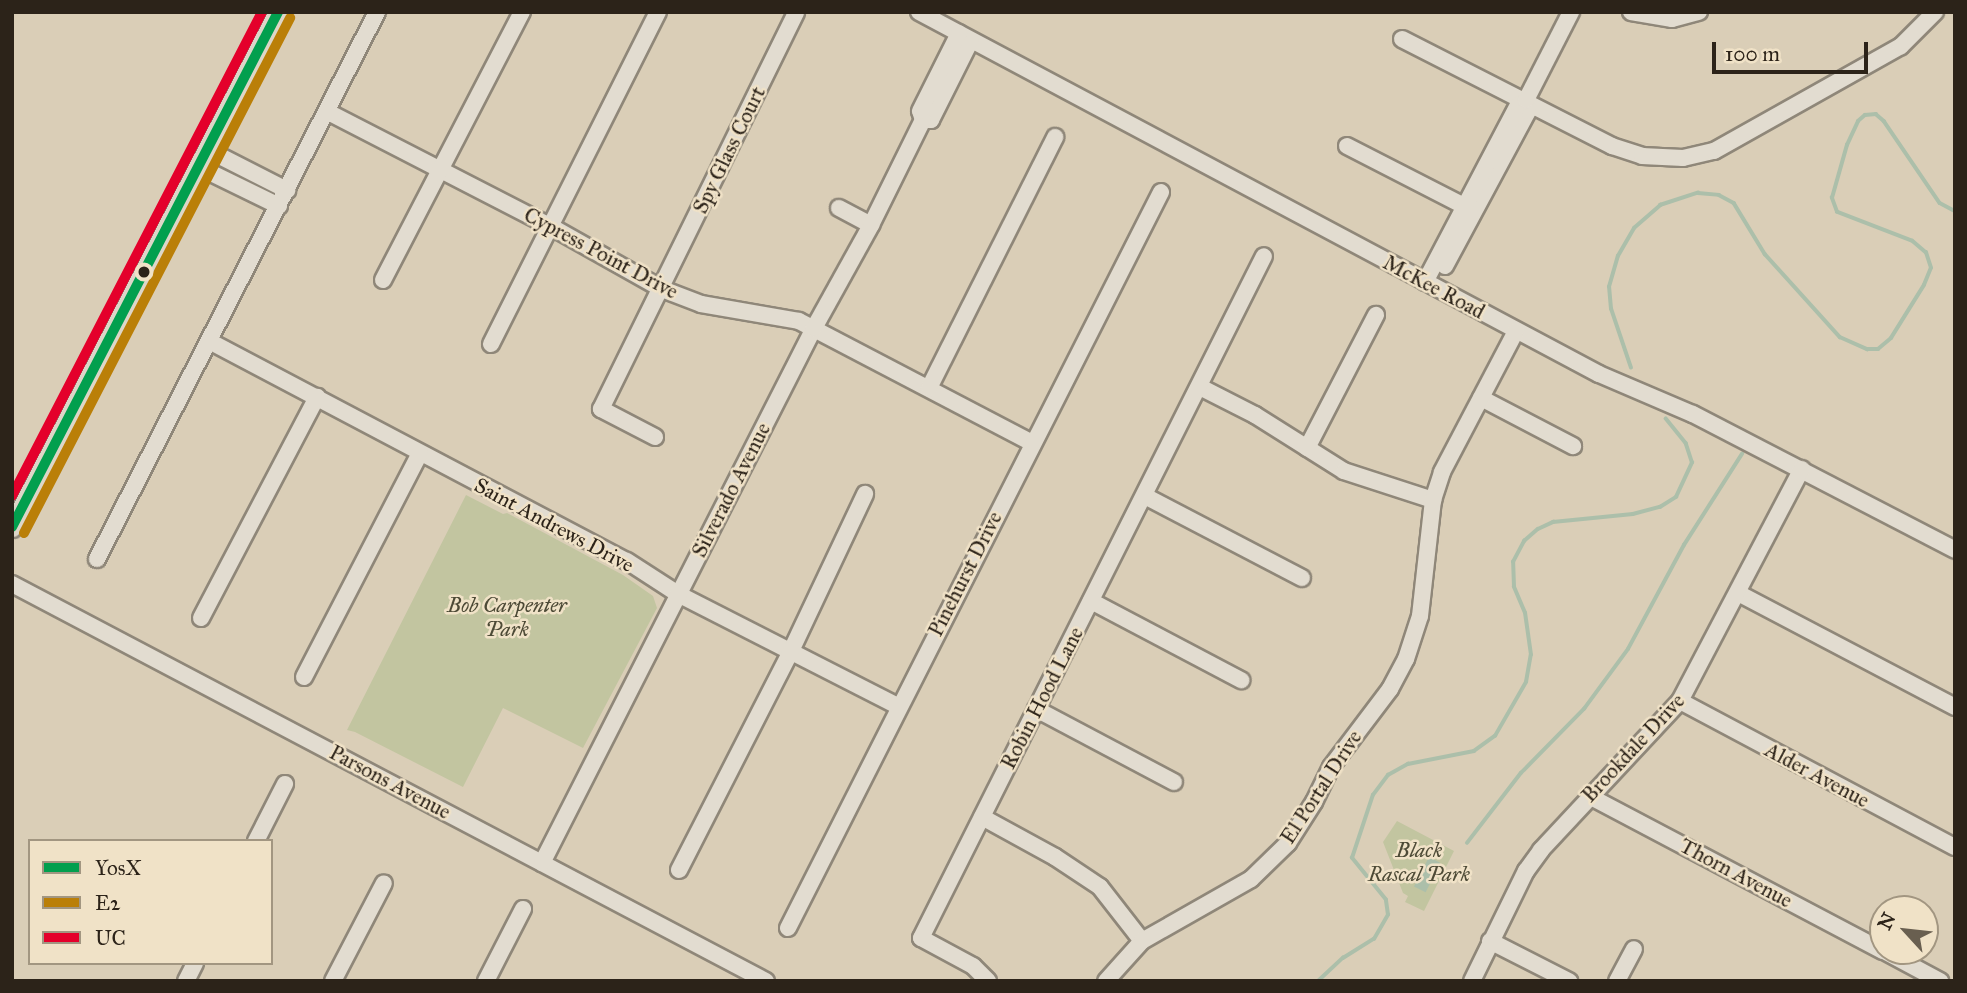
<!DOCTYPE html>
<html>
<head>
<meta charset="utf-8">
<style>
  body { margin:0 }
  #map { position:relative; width:1967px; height:993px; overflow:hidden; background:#daceb7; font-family:"IM FELL Great Primer",serif }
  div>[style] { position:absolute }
  .green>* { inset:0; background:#c2c5a0 }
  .water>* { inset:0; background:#acbfaa; transform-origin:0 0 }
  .stream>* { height:3.5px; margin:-1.75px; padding:0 1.75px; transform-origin:1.75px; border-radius:1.75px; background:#acbfaa }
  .roads { filter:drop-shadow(2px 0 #8f8779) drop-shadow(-2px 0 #8f8779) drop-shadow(0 2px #8f8779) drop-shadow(0 -2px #8f8779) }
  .minor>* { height:16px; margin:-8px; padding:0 8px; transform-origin:8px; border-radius:8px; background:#e2dcd0 }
  .major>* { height:19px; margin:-9.5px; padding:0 9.5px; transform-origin:9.5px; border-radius:9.5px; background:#ddd6c8 }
  .bus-1>* { height:10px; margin:-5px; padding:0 5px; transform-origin:5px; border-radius:5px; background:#029f4e }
  .bus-2>* { height:10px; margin:-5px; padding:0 5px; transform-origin:5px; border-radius:5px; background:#ba7f08 }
  .bus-3>* { height:10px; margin:-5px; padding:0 5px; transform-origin:5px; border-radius:5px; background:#e4002b }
  .dots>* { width:19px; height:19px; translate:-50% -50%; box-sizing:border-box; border:4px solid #f0e2c7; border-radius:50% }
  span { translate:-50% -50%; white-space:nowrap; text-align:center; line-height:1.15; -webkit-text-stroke:5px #f0e2c7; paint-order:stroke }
  .street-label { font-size:21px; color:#2c2319 }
  .park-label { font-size:21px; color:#4d4a36; font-style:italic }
  .frame { position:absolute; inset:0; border:14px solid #2c2319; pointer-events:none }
  .legend { position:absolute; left:28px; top:839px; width:245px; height:126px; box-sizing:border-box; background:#f0e2c7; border:2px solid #a29681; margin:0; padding:9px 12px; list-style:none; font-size:21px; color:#2c2319 }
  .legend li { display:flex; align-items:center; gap:14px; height:35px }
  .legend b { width:35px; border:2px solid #a29681 }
  .north { position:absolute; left:1869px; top:895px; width:70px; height:70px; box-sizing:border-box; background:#f0e2c7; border:2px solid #a29681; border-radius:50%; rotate:297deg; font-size:19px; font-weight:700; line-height:28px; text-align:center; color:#2c2319 }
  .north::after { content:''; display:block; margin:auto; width:24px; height:32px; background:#695f50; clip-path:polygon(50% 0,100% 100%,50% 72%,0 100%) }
  .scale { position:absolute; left:1712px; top:42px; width:156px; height:32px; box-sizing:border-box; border:4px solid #2c2319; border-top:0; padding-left:9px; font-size:21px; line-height:24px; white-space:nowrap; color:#2c2319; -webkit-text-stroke:5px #f0e2c7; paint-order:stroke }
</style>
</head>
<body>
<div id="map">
  <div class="green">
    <div style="clip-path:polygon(466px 495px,503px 514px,507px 513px,623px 575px,653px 596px,657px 608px,583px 748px,503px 708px,463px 787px,355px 732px,347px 730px)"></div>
    <div style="clip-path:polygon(1397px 821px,1454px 851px,1424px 911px,1405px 902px,1408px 896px,1403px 893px,1383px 842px)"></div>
  </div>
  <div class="water">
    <div style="left:1429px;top:857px;width:13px;height:33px;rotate:27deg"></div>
  </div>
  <div class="stream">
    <div style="left:1631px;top:368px;width:62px;rotate:-108.7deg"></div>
    <div style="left:1611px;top:309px;width:22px;rotate:-95deg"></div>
    <div style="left:1609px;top:287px;width:32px;rotate:-74deg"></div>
    <div style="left:1618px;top:256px;width:32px;rotate:-60deg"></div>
    <div style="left:1634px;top:228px;width:35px;rotate:-41deg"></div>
    <div style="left:1660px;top:205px;width:40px;rotate:-18deg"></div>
    <div style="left:1698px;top:193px;width:21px;rotate:5deg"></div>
    <div style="left:1719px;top:195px;width:17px;rotate:28deg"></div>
    <div style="left:1734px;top:203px;width:60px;rotate:58.7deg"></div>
    <div style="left:1765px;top:254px;width:112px;rotate:47.9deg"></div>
    <div style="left:1840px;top:337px;width:30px;rotate:24deg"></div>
    <div style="left:1867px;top:349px;width:11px"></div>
    <div style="left:1878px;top:349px;width:17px;rotate:-40deg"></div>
    <div style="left:1891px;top:338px;width:62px;rotate:-58.1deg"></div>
    <div style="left:1924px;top:285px;width:18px;rotate:-68deg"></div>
    <div style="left:1931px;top:268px;width:16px;rotate:-108deg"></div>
    <div style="left:1926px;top:253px;width:18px;rotate:-139deg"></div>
    <div style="left:1912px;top:241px;width:80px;rotate:-158.9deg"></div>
    <div style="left:1837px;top:212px;width:15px;rotate:-110deg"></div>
    <div style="left:1832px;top:198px;width:55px;rotate:-74.2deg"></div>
    <div style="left:1847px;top:145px;width:26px;rotate:-65deg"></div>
    <div style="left:1858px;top:121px;width:9px;rotate:-41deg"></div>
    <div style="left:1865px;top:115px;width:11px;rotate:-5deg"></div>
    <div style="left:1876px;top:114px;width:11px;rotate:41deg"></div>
    <div style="left:1884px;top:121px;width:99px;rotate:55.7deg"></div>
    <div style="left:1940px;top:203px;width:17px;rotate:28deg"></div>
    <div style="left:1467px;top:843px;width:88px;rotate:-52.4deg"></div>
    <div style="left:1521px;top:773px;width:90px;rotate:-45.5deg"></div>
    <div style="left:1584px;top:709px;width:74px;rotate:-53.7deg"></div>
    <div style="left:1628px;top:649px;width:118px;rotate:-61.7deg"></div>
    <div style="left:1684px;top:545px;width:108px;rotate:-57.5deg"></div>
    <div style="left:1318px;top:981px;width:34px;rotate:-43deg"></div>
    <div style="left:1343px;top:958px;width:36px;rotate:-32deg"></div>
    <div style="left:1374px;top:939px;width:28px;rotate:-60deg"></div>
    <div style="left:1388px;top:915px;width:15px;rotate:-98deg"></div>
    <div style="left:1386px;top:900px;width:54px;rotate:-129deg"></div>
    <div style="left:1352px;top:858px;width:66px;rotate:-71.6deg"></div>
    <div style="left:1373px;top:795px;width:25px;rotate:-53deg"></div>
    <div style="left:1388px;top:775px;width:23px;rotate:-29deg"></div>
    <div style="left:1408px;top:764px;width:67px;rotate:-11.1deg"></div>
    <div style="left:1474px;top:751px;width:26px;rotate:-36deg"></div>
    <div style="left:1495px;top:736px;width:62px;rotate:-60.1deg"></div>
    <div style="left:1526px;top:682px;width:27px;rotate:-80deg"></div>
    <div style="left:1531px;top:655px;width:42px;rotate:-98.1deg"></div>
    <div style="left:1525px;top:613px;width:28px;rotate:-113deg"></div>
    <div style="left:1514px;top:587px;width:25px;rotate:-92deg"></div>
    <div style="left:1513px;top:562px;width:24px;rotate:-62deg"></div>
    <div style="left:1524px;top:541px;width:18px;rotate:-41deg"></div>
    <div style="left:1538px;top:529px;width:17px;rotate:-25deg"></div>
    <div style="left:1553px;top:522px;width:80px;rotate:-5.7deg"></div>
    <div style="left:1633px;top:514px;width:28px;rotate:-15deg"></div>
    <div style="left:1660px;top:507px;width:19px;rotate:-32deg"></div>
    <div style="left:1676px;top:497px;width:38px;rotate:-65deg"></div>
    <div style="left:1692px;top:463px;width:20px;rotate:-108deg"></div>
    <div style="left:1686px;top:444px;width:32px;rotate:-129deg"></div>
  </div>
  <div class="roads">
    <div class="minor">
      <div style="left:919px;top:12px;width:770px;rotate:28.03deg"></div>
      <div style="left:1599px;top:374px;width:102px;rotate:23.1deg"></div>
      <div style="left:1693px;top:414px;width:295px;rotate:27.4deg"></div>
      <div style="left:1631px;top:12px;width:42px;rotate:9.7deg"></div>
      <div style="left:1672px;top:19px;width:28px;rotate:-15deg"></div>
      <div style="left:1402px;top:39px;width:236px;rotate:27deg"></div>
      <div style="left:1612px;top:146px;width:32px;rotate:18deg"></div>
      <div style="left:1642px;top:156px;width:41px;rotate:2.8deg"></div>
      <div style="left:1683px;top:158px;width:32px;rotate:-13deg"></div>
      <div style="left:1714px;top:151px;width:214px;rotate:-29.3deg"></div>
      <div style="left:1901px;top:46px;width:48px;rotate:-45deg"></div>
      <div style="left:328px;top:112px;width:250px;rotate:27.2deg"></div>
      <div style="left:550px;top:226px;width:129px;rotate:29.4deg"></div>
      <div style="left:662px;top:289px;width:42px;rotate:21deg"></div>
      <div style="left:701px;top:304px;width:99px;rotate:9.8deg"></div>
      <div style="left:799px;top:321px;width:263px;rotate:27.6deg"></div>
      <div style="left:923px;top:120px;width:8px"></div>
      <div style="left:931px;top:120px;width:89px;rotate:-63.4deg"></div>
      <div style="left:1347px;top:146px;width:140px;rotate:27.1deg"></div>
      <div style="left:208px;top:150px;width:89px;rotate:26.9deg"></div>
      <div style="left:199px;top:167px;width:89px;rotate:26deg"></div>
      <div style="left:839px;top:208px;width:36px;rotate:28deg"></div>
      <div style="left:1445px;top:266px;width:176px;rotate:-61.8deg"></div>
      <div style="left:1528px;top:111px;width:11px;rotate:-100deg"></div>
      <div style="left:383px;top:280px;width:302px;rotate:-62.6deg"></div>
      <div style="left:1425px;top:282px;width:200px;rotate:-62.3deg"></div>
      <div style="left:1518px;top:105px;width:9px;rotate:-32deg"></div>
      <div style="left:1526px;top:100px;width:99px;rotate:-62.9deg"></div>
      <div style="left:211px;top:342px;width:470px;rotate:27.8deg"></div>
      <div style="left:627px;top:561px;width:61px;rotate:32.9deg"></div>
      <div style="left:678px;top:594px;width:247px;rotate:27deg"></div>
      <div style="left:491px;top:344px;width:372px;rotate:-63.3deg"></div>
      <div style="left:1200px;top:387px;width:62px;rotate:27deg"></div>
      <div style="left:1255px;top:415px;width:105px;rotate:32.2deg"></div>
      <div style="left:1344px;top:471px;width:94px;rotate:18deg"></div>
      <div style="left:929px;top:388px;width:281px;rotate:-63.3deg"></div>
      <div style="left:1481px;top:398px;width:104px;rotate:27.6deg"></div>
      <div style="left:655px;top:437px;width:61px;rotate:-152.6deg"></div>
      <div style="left:601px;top:409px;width:442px;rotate:-63.8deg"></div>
      <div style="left:1307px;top:448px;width:150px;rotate:-62.6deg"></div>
      <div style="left:1145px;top:496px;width:177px;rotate:27.6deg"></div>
      <div style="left:97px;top:559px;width:614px;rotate:-62.89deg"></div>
      <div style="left:12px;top:584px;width:852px;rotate:27.77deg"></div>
      <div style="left:1738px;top:593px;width:245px;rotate:27.7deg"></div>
      <div style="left:1091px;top:601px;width:170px;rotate:27.8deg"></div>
      <div style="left:201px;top:618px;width:250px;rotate:-62.3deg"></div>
      <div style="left:304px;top:677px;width:252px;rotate:-62.6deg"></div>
      <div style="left:1680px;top:701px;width:311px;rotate:28deg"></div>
      <div style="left:1036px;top:709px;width:156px;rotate:27.9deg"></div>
      <div style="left:1589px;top:796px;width:332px;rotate:27.8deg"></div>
      <div style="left:982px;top:817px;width:83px;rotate:28.7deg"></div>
      <div style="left:1055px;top:857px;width:54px;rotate:33.7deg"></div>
      <div style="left:1100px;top:887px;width:68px;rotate:52.1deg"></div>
      <div style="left:256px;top:841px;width:64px;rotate:-63deg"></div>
      <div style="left:542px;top:863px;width:600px;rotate:-63.05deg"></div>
      <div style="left:814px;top:328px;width:118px;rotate:-61deg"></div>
      <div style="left:871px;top:225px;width:117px;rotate:-63.7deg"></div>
      <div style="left:923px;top:120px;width:9px;rotate:-108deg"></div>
      <div style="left:920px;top:111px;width:87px;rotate:-63.4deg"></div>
      <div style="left:679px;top:870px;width:244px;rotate:-62.9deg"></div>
      <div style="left:790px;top:653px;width:176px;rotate:-64.7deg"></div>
      <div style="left:788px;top:928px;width:825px;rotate:-63.12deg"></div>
      <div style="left:1490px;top:941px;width:89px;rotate:26.9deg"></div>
      <div style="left:1884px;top:951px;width:64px;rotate:28.2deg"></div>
      <div style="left:186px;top:981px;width:20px;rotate:-63deg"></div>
      <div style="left:333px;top:981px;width:110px;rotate:-62.5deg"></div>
      <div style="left:486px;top:981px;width:81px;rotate:-62.8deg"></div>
      <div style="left:988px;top:981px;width:21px;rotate:-135deg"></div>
      <div style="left:973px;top:966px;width:59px;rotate:-151.7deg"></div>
      <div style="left:921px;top:938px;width:763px;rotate:-63.3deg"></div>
      <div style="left:1106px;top:981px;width:54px;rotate:-48deg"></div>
      <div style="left:1142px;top:941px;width:125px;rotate:-29.6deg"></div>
      <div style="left:1251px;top:879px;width:52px;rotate:-44.2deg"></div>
      <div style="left:1288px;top:843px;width:49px;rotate:-57.6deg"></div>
      <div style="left:1314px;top:802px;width:39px;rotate:-64deg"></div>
      <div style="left:1331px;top:767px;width:98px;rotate:-52.9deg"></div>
      <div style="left:1390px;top:689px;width:34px;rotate:-62deg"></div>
      <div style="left:1406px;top:659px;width:45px;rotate:-72deg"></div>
      <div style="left:1420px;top:616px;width:117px;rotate:-83.6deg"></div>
      <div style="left:1433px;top:500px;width:29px;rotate:-72deg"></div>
      <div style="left:1442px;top:472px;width:159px;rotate:-62.3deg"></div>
      <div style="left:1472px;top:981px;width:123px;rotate:-63.9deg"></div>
      <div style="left:1526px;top:871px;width:26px;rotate:-54deg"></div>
      <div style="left:1541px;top:850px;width:204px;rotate:-47deg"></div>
      <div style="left:1680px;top:701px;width:262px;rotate:-62.3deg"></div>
      <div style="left:1617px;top:981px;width:36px;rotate:-62deg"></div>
    </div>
    <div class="major">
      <div style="left:12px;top:527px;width:580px;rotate:-62.68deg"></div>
    </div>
  </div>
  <div class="bus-1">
    <div style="left:12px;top:527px;width:580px;rotate:-62.68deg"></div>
  </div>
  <div class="bus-2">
    <div style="left:24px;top:533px;width:580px;rotate:-62.68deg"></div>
  </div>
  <div class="bus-3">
    <div style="left:12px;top:496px;width:545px;rotate:-62.68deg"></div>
  </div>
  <div class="dots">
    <div style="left:144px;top:272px;background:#2c2319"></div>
  </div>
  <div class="street-label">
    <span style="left:729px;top:150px;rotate:-64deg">Spy Glass Court</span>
    <span style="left:601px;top:253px;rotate:28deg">Cypress Point Drive</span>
    <span style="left:1434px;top:287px;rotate:28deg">McKee Road</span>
    <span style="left:731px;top:490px;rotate:-63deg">Silverado Avenue</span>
    <span style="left:554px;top:525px;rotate:28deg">Saint Andrews Drive</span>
    <span style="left:965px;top:574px;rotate:-63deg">Pinehurst Drive</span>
    <span style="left:1042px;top:698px;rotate:-63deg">Robin Hood Lane</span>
    <span style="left:1633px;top:748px;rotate:-47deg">Brookdale Drive</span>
    <span style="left:1817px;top:775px;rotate:28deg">Alder Avenue</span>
    <span style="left:390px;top:782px;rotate:28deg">Parsons Avenue</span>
    <span style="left:1321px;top:787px;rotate:-57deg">El Portal Drive</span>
    <span style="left:1736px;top:873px;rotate:28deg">Thorn Avenue</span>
  </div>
  <div class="park-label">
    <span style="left:507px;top:617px">Bob Carpenter<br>Park</span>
    <span style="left:1419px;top:862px">Black<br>Rascal Park</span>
  </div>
  <div class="frame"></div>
  <ul class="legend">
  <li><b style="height:9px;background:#029f4e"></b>YosX</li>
  <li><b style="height:9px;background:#ba7f08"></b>E2</li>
  <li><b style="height:9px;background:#e4002b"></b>UC</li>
  </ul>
  <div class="north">N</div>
  <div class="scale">100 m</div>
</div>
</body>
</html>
